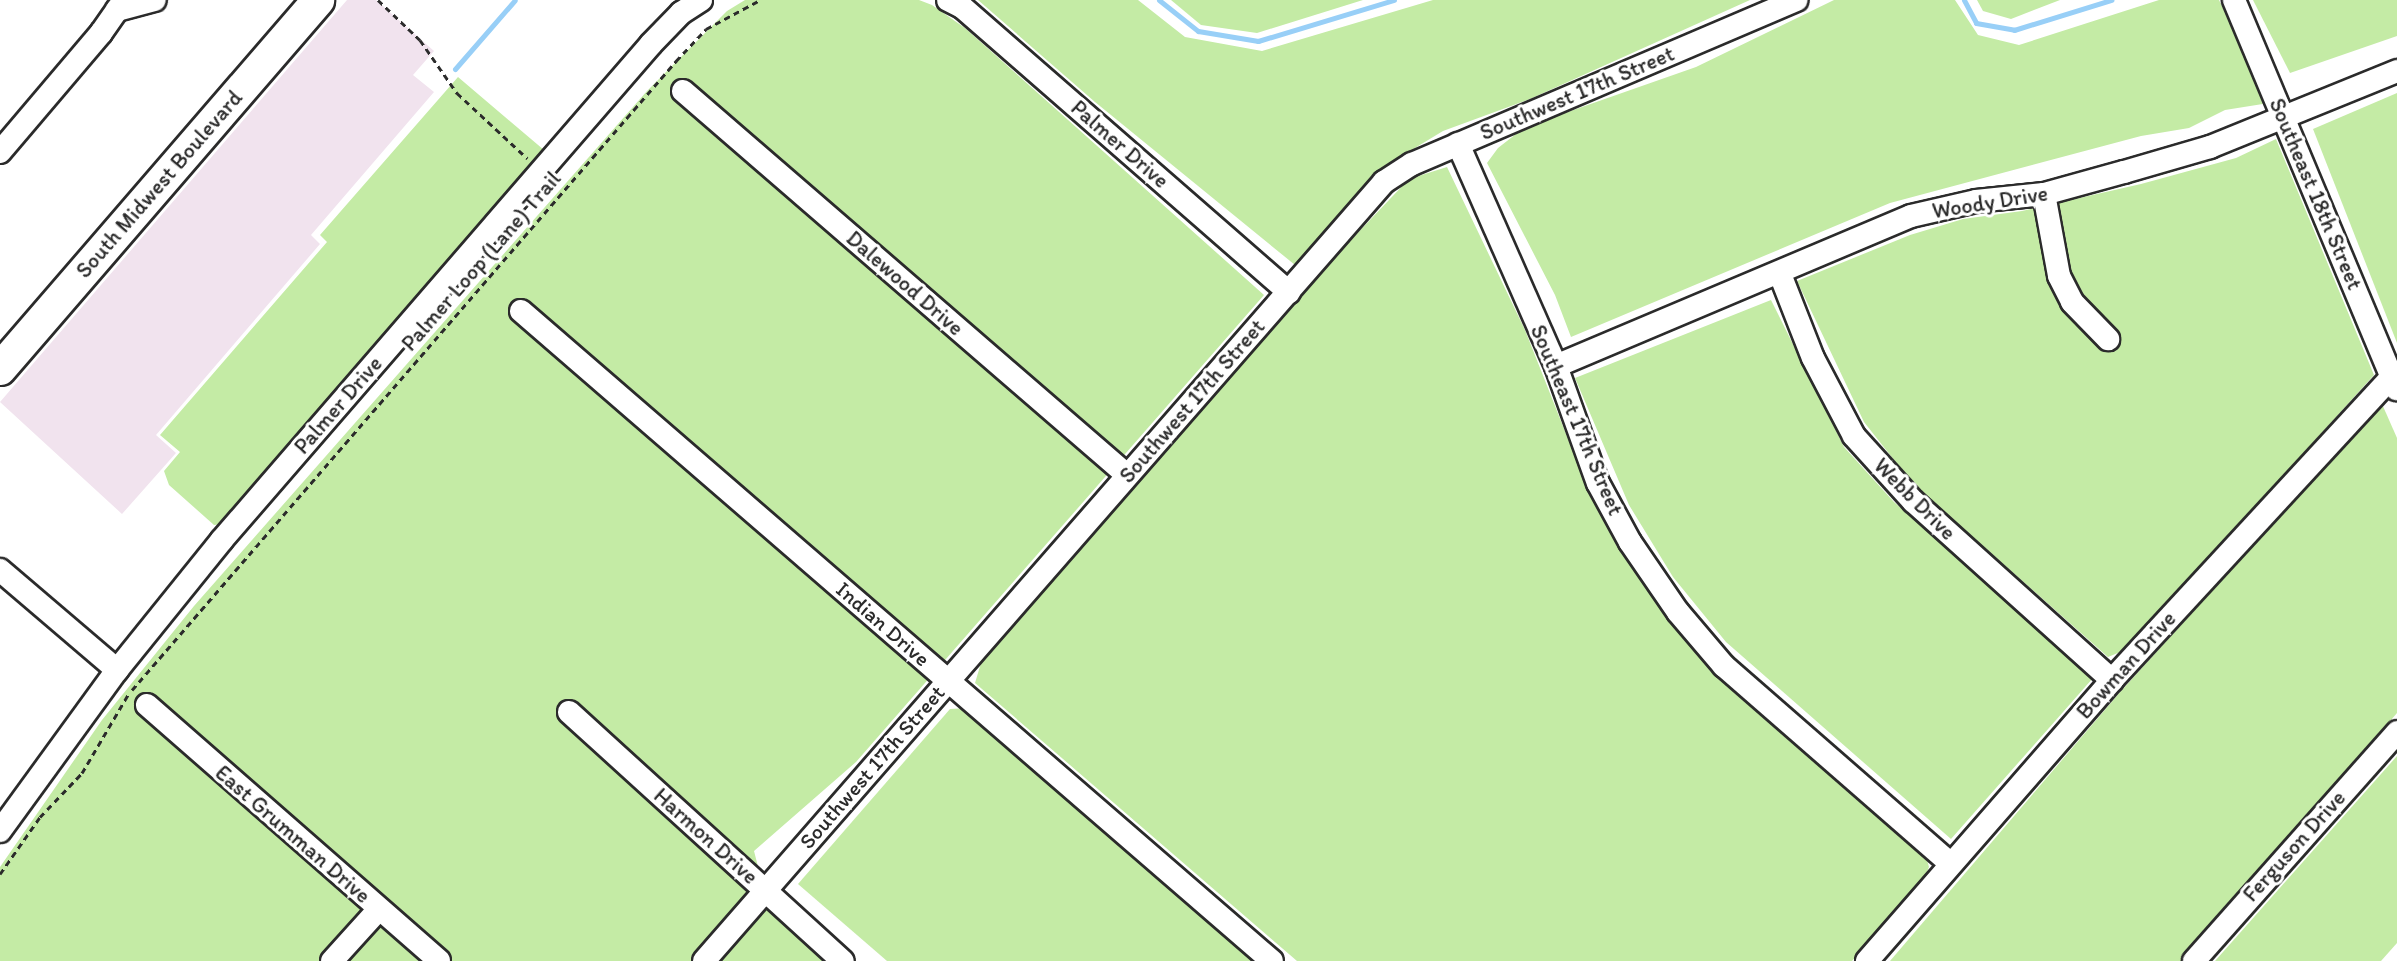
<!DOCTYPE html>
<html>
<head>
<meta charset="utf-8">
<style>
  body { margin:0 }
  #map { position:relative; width:2397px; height:961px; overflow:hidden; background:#fff; font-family:Itim,sans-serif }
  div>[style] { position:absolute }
  .built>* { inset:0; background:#f1e3ee }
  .green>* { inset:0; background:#c4eba5 }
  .stream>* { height:5px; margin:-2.5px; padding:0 2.5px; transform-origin:2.5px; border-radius:2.5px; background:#98cff7 }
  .path>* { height:3px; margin-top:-1.5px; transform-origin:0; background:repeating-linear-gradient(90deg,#2b2b2b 0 6px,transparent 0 10.5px) }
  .roads { filter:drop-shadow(2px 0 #2b2b2b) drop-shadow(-2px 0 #2b2b2b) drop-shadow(0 2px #2b2b2b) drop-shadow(0 -2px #2b2b2b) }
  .minor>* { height:22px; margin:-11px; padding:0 11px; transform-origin:11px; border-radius:11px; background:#fff }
  .secondary>* { height:32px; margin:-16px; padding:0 16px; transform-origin:16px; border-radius:16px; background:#fff }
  span { translate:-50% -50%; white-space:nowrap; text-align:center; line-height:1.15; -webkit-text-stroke:6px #fff; paint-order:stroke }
  .street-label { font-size:22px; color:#2b2b2b }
</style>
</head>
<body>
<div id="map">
  <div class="built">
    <div style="clip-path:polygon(347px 0,376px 0,434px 51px,413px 75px,434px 92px,311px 235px,320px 244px,156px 435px,176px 453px,122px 514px,0 402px)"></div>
  </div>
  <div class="green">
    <div style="clip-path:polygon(745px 0,919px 0,932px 5px,965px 28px,1264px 295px,856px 762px,754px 851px,769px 909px,827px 961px,0 961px,0 867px,102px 720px,194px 606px,647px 91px,727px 11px)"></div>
    <div style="clip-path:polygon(978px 0,1138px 0,1185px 37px,1262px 51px,1433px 0,1750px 0,1530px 99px,1443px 131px,1405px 154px,1359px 192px,1295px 265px,1095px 102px)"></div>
    <div style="clip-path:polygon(1171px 0,1363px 0,1257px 33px,1201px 25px)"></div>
    <div style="clip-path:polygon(1834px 0,1955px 0,1978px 35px,2019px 45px,2159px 0,2219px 0,2269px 103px,2225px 110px,2189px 128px,2141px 136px,1890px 203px,1571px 337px,1555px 295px,1487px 163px,1498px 148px,1525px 127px,1696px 67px)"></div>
    <div style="clip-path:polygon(1977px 0,2060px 0,2011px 19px,1983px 11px)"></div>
    <div style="clip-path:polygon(2253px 0,2397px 0,2397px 36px,2290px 73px)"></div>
    <div style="clip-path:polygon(458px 77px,544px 150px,223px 524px,214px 525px,169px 485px,164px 471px,180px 452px,160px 435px,327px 242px,320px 235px)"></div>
    <div style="clip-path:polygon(2397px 93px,2397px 343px,2313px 129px)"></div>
    <div style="clip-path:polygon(2276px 139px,2374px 375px,2125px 650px,2108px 657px,1913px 484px,1864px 422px,1797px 281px,1910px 235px,1963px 219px,2022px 211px,2141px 184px,2236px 158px)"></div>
    <div style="clip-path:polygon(1447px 167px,1525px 330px,1589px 492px,1660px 607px,1683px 639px,1925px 853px,1929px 867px,1924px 879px,1852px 961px,1297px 961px,975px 683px,981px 663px,1349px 242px,1409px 179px)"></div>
    <div style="clip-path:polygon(1771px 300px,1844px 447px,1894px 502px,2093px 678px,1951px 839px,1726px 642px,1673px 577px,1629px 505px,1575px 378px)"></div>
    <div style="clip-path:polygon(2382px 404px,2397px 438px,2397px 713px,2184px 961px,1890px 961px,2121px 691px)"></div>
    <div style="clip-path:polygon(967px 708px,1258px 961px,887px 961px,798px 884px,950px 709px)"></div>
    <div style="clip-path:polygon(2397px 756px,2397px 943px,2381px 961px,2215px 961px)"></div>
  </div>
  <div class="stream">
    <div style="left:1159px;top:0;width:50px;rotate:38.5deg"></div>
    <div style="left:1198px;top:31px;width:61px;rotate:9.5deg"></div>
    <div style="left:1258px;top:41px;width:142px;rotate:-16.8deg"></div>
    <div style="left:1964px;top:0;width:26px;rotate:62deg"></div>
    <div style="left:1976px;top:23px;width:39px;rotate:10deg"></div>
    <div style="left:2014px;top:30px;width:102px;rotate:-17.2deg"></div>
    <div style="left:455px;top:69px;width:91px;rotate:-49deg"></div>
  </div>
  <div class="path">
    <div style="left:378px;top:0;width:58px;rotate:43.6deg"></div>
    <div style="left:420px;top:40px;width:65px;rotate:55.1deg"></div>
    <div style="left:457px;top:93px;width:96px;rotate:42.9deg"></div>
    <div style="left:132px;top:690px;width:832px;rotate:-49.14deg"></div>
    <div style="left:676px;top:61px;width:44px;rotate:-46.8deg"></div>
    <div style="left:706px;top:29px;width:61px;rotate:-28.2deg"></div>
    <div style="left:0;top:874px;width:70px;rotate:-54.9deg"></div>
    <div style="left:40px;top:817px;width:61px;rotate:-46.3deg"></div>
    <div style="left:82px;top:773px;width:91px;rotate:-59.5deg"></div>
  </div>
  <div class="roads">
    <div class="minor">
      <div style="left:948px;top:0;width:16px;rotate:27deg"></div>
      <div style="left:962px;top:7px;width:434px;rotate:41.1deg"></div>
      <div style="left:2234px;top:0;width:422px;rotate:67.3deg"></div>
      <div style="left:117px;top:10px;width:39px;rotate:-15deg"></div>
      <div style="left:683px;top:91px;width:587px;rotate:40.86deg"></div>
      <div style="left:1458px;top:144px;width:243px;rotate:66.2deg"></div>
      <div style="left:1556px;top:366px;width:124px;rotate:70.3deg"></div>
      <div style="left:1598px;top:483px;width:67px;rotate:61.5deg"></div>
      <div style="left:1630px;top:542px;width:85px;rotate:55.6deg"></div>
      <div style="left:1678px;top:612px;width:71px;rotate:49.6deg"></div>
      <div style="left:1724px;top:666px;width:300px;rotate:41.1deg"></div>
      <div style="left:0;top:152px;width:156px;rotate:-49.7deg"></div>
      <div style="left:101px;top:33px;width:40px;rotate:-55.1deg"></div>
      <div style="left:2044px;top:194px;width:83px;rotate:79.6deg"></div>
      <div style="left:2059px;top:276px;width:29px;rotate:63deg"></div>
      <div style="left:2072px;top:302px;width:52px;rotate:45.8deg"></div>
      <div style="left:1780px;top:274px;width:90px;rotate:68.6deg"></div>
      <div style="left:1813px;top:358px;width:88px;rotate:62.3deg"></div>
      <div style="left:1854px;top:436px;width:88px;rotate:47.8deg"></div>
      <div style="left:1913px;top:501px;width:268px;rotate:42deg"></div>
      <div style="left:521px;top:311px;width:993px;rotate:40.88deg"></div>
      <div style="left:1556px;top:366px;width:385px;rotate:-22.9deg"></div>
      <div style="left:1911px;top:216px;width:67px;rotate:-13deg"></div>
      <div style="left:1976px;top:201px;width:68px;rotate:-5.9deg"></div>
      <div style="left:2044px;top:194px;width:83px;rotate:-15.4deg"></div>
      <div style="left:2124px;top:172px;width:90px;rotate:-16.2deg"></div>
      <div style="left:2210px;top:147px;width:202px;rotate:-22.1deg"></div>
      <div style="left:0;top:570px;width:154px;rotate:40.5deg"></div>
      <div style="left:147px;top:705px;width:388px;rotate:41.2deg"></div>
      <div style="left:569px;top:712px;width:370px;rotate:42.3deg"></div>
      <div style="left:0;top:831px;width:199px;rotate:-54deg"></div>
      <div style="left:117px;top:670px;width:166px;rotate:-51.1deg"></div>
      <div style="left:221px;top:541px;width:657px;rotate:-49.13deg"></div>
      <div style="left:651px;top:44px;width:43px;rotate:-45.9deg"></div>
      <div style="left:681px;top:13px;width:24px;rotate:-33deg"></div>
      <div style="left:332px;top:961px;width:70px;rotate:-47.9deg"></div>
      <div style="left:704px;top:961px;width:1034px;rotate:-48.88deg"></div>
      <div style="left:1384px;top:182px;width:33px;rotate:-33deg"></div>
      <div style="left:1412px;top:164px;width:418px;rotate:-23.1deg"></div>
      <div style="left:1867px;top:961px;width:373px;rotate:-48.9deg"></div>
      <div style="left:2112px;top:680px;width:413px;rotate:-47.3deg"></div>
      <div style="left:2194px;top:961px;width:306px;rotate:-48.4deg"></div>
    </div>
    <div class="secondary">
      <div style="left:0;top:369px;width:487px;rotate:-49.2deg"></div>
    </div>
  </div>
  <div class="street-label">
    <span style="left:1577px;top:93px;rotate:-23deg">Southwest 17th Street</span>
    <span style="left:1120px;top:144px;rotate:41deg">Palmer Drive</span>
    <span style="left:159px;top:184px;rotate:-49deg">South Midwest Boulevard</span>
    <span style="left:2316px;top:194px;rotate:67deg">Southeast 18th Street</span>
    <span style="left:1990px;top:202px;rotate:-9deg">Woody Drive</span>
    <span style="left:481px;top:261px;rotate:-49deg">Palmer Loop (Lane) Trail</span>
    <span style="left:905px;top:283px;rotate:41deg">Dalewood Drive</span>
    <span style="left:1192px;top:401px;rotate:-49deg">Southwest 17th Street</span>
    <span style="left:338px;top:405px;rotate:-49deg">Palmer Drive</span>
    <span style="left:1577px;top:420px;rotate:67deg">Southeast 17th Street</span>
    <span style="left:1915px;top:499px;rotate:45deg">Webb Drive</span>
    <span style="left:883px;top:624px;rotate:41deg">Indian Drive</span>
    <span style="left:2126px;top:665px;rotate:-48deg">Bowman Drive</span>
    <span style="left:872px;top:767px;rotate:-49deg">Southwest 17th Street</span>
    <span style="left:293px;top:834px;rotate:41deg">East Grumman Drive</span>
    <span style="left:706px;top:836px;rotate:42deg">Harmon Drive</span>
    <span style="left:2294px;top:846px;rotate:-48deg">Ferguson Drive</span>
  </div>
</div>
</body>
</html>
